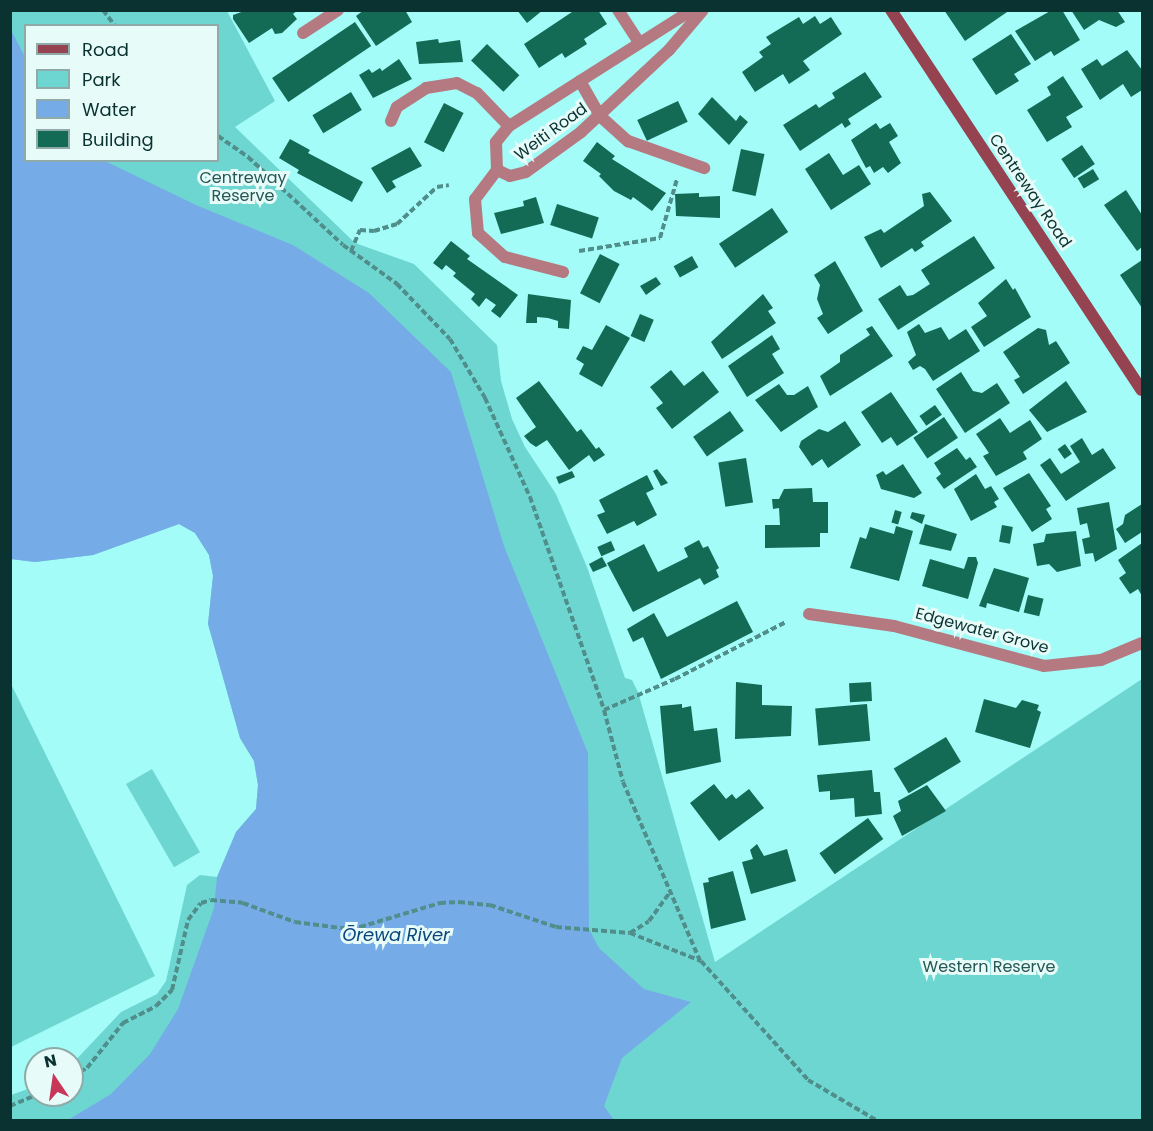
<!DOCTYPE html>
<html>
<head>
<meta charset="utf-8">
<style>
  body { margin:0 }
  #map { position:relative; width:1153px; height:1131px; overflow:hidden; background:#a3fcf7; font-family:Poppins,sans-serif }
  div>[style] { position:absolute }
  .green>* { inset:0; background:#6ed6d1; transform-origin:0 0 }
  .water>* { inset:0; background:#75ace7 }
  .building>* { inset:0; background:#136a55; transform-origin:0 0 }
  .path>* { height:4px; margin-top:-2px; transform-origin:0; background:repeating-linear-gradient(90deg,#508e8b 0 6px,transparent 0 9px) }
  .minor>* { height:12px; margin:-6px; padding:0 6px; transform-origin:6px; border-radius:6px; background:#b57a81 }
  .secondary>* { height:12px; margin:-6px; padding:0 6px; transform-origin:6px; border-radius:6px; background:#954251 }
  span { translate:-50% -50%; white-space:nowrap; text-align:center; line-height:1.15; -webkit-text-stroke:6px #e7fbf9; paint-order:stroke }
  .street-label { font-size:16px; color:#0a3230 }
  .park-label { font-size:16px; color:#265755 }
  .water-label { font-size:18px; color:#0b477d; font-style:italic }
  .frame { position:absolute; inset:0; border:12px solid #0a3230; pointer-events:none }
  .legend { position:absolute; left:24px; top:24px; width:195px; height:138px; box-sizing:border-box; background:#e7fbf9; border:2px solid #8faba9; margin:0; padding:8px 10px; list-style:none; font-size:18px; color:#0a3230 }
  .legend li { display:flex; align-items:center; gap:12px; height:30px }
  .legend b { width:30px; border:2px solid #8faba9 }
  .north { position:absolute; left:24px; top:1047px; width:60px; height:60px; box-sizing:border-box; background:#e7fbf9; border:2px solid #8faba9; border-radius:50%; rotate:347deg; font-size:16px; font-weight:700; line-height:24px; text-align:center; color:#0a3230 }
  .north::after { content:''; display:block; margin:auto; width:21px; height:27px; background:#c63759; clip-path:polygon(50% 0,100% 100%,50% 72%,0 100%) }
</style>
</head>
<body>
<div id="map">
  <div class="green">
    <div style="clip-path:polygon(evenodd,11px 11px,227px 11px,275px 101px,235px 127px,355px 243px,414px 264px,497px 345px,501px 381px,512px 419px,525px 447px,556px 494px,587px 567px,625px 678px,632px 680px,638px 692px,715px 962px,1142px 679px,1142px 1120px,11px 1120px,11px 1095px,36px 1086px,36px 1095px,72px 1095px,72px 1064px,121px 1012px,157px 994px,166px 981px,187px 885px,200px 875px,217px 877px,236px 832px,256px 809px,258px 785px,254px 761px,240px 738px,208px 624px,213px 576px,209px 555px,195px 533px,179px 524px,93px 555px,35px 562px,11px 559px,11px 11px,26px 26px,218px 26px,218px 160px,26px 160px,26px 26px)"></div>
    <div style="clip-path:polygon(11px 684px,155px 976px,11px 1047px,10px 1047px)"></div>
    <div style="left:152px;top:769px;width:96px;height:30px;rotate:60deg"></div>
  </div>
  <div class="water">
    <div style="clip-path:polygon(10px 28px,25px 57px,26px 160px,105px 161px,196px 205px,293px 245px,369px 293px,451px 372px,504px 546px,588px 753px,589px 929px,599px 948px,644px 989px,691px 1002px,622px 1058px,604px 1106px,614px 1120px,68px 1120px,111px 1094px,150px 1054px,178px 1009px,214px 908px,217px 877px,236px 832px,256px 809px,258px 785px,254px 761px,240px 738px,208px 624px,213px 576px,209px 555px,195px 533px,179px 524px,93px 555px,35px 562px,11px 559px)"></div>
  </div>
  <div class="building">
    <div style="clip-path:polygon(247px 10px,298px 10px,293px 14px,297px 19px,282px 33px,275px 34px,272px 28px,249px 43px,233px 19px,233px 15px)"></div>
    <div style="clip-path:polygon(364px 10px,405px 10px,412px 22px,376px 46px,356px 16px)"></div>
    <div style="clip-path:polygon(517px 10px,543px 10px,527px 23px)"></div>
    <div style="clip-path:polygon(575px 10px,598px 10px,607px 24px,584px 39px,587px 44px,565px 58px,562px 53px,539px 68px,524px 44px)"></div>
    <div style="clip-path:polygon(944px 10px,1010px 10px,965px 41px)"></div>
    <div style="clip-path:polygon(1052px 10px,1062px 10px,1080px 40px,1054px 56px,1051px 51px,1035px 61px,1015px 31px)"></div>
    <div style="clip-path:polygon(1071px 10px,1117px 10px,1125px 22px,1116px 27px,1099px 20px,1084px 30px)"></div>
    <div style="clip-path:polygon(815px 16px,820px 24px,831px 17px,842px 34px,803px 61px,810px 70px,789px 84px,783px 74px,755px 92px,742px 72px,763px 57px,759px 52px,771px 44px,766px 37px,799px 17px,803px 24px)"></div>
    <div style="left:355px;top:22px;width:29px;height:100px;rotate:56deg"></div>
    <div style="clip-path:polygon(1011px 34px,1031px 64px,1014px 74px,1019px 81px,996px 95px,972px 59px)"></div>
    <div style="clip-path:polygon(438px 39px,439px 43px,460px 40px,463px 62px,419px 64px,416px 42px)"></div>
    <div style="left:487px;top:44px;width:45px;height:23px;rotate:44deg"></div>
    <div style="clip-path:polygon(1127px 50px,1142px 70px,1142px 90px,1131px 97px,1123px 84px,1100px 100px,1081px 69px,1097px 59px,1102px 66px)"></div>
    <div style="clip-path:polygon(399px 59px,412px 79px,373px 98px,359px 75px,369px 69px,372px 73px,380px 68px,382px 71px)"></div>
    <div style="clip-path:polygon(865px 72px,882px 97px,848px 119px,851px 124px,845px 128px,842px 123px,800px 151px,783px 125px,816px 104px,819px 108px,828px 102px,835px 98px,832px 93px)"></div>
    <div style="clip-path:polygon(1063px 76px,1083px 107px,1066px 117px,1072px 127px,1047px 142px,1027px 110px,1051px 95px,1047px 87px)"></div>
    <div style="left:351px;top:92px;width:21px;height:45px;rotate:59deg"></div>
    <div style="clip-path:polygon(712px 97px,736px 121px,740px 115px,748px 122px,729px 145px,698px 114px)"></div>
    <div style="left:678px;top:101px;width:23px;height:45px;rotate:65deg"></div>
    <div style="left:444px;top:103px;width:22px;height:44px;rotate:27deg"></div>
    <div style="clip-path:polygon(876px 123px,880px 129px,890px 123px,898px 136px,889px 142px,901px 163px,888px 173px,883px 167px,874px 173px,870px 166px,866px 168px,851px 140px)"></div>
    <div style="clip-path:polygon(290px 139px,310px 150px,308px 153px,363px 182px,352px 202px,297px 173px,299px 170px,279px 158px)"></div>
    <div style="clip-path:polygon(597px 142px,615px 156px,612px 159px,666px 193px,652px 211px,633px 197px,631px 200px,614px 191px,599px 176px,601px 174px,583px 161px)"></div>
    <div style="left:1082px;top:145px;width:23px;height:25px;rotate:56deg"></div>
    <div style="clip-path:polygon(410px 147px,422px 166px,392px 181px,396px 187px,387px 193px,371px 168px)"></div>
    <div style="left:741px;top:149px;width:24px;height:43px;rotate:12deg"></div>
    <div style="clip-path:polygon(829px 153px,843px 175px,859px 165px,871px 184px,831px 210px,805px 169px)"></div>
    <div style="left:1093px;top:169px;width:12px;height:18px;rotate:59deg"></div>
    <div style="clip-path:polygon(1126px 190px,1142px 215px,1142px 247px,1137px 251px,1104px 205px)"></div>
    <div style="clip-path:polygon(930px 192px,952px 221px,921px 242px,924px 246px,915px 252px,912px 248px,881px 268px,864px 237px,881px 229px,884px 233px,924px 206px,922px 194px)"></div>
    <div style="clip-path:polygon(699px 193px,699px 197px,720px 196px,720px 218px,676px 216px,675px 194px)"></div>
    <div style="clip-path:polygon(536px 197px,544px 223px,501px 234px,494px 213px,524px 206px,523px 201px)"></div>
    <div style="left:557px;top:204px;width:44px;height:22px;rotate:18deg"></div>
    <div style="left:772px;top:208px;width:29px;height:64px;rotate:56deg"></div>
    <div style="clip-path:polygon(974px 236px,995px 268px,898px 330px,878px 299px,900px 285px,907px 296px,913px 295px,930px 284px,921px 270px)"></div>
    <div style="clip-path:polygon(451px 241px,470px 256px,467px 259px,518px 295px,500px 318px,491px 311px,496px 305px,486px 298px,479px 307px,471px 299px,475px 294px,453px 276px,456px 273px,446px 265px,442px 270px,433px 263px)"></div>
    <div style="left:600px;top:254px;width:22px;height:44px;rotate:27deg"></div>
    <div style="left:692px;top:256px;width:13px;height:21px;rotate:61deg"></div>
    <div style="clip-path:polygon(1142px 260px,1142px 308px,1120px 275px)"></div>
    <div style="clip-path:polygon(835px 261px,863px 311px,828px 334px,817px 318px,823px 314px,817px 299px,820px 285px,814px 275px)"></div>
    <div style="clip-path:polygon(656px 277px,661px 284px,646px 295px,640px 286px)"></div>
    <div style="clip-path:polygon(1006px 279px,1013px 290px,1015px 288px,1031px 317px,984px 347px,971px 327px,987px 316px,978px 303px)"></div>
    <div style="clip-path:polygon(528px 294px,571px 300px,569px 329px,558px 328px,558px 321px,548px 318px,537px 317px,537px 323px,526px 323px)"></div>
    <div style="clip-path:polygon(763px 294px,773px 308px,768px 311px,776px 323px,722px 359px,711px 342px)"></div>
    <div style="left:640px;top:314px;width:15px;height:24px;rotate:23deg"></div>
    <div style="clip-path:polygon(919px 324px,925px 333px,941px 327px,949px 340px,966px 329px,980px 351px,933px 381px,925px 369px,920px 366px,913px 370px,908px 362px,916px 355px,907px 332px)"></div>
    <div style="clip-path:polygon(606px 325px,630px 338px,602px 387px,579px 374px,584px 364px,576px 359px,583px 346px,592px 350px)"></div>
    <div style="clip-path:polygon(872px 326px,893px 356px,830px 396px,820px 376px,840px 362px,840px 355px,870px 335px,866px 329px)"></div>
    <div style="clip-path:polygon(1038px 328px,1046px 330px,1049px 345px,1056px 341px,1070px 363px,1023px 394px,1014px 380px,1020px 377px,1003px 352px)"></div>
    <div style="clip-path:polygon(772px 335px,780px 349px,772px 354px,784px 373px,747px 397px,728px 366px)"></div>
    <div style="clip-path:polygon(671px 370px,684px 386px,703px 371px,719px 392px,672px 429px,656px 408px,663px 403px,650px 387px)"></div>
    <div style="clip-path:polygon(961px 372px,973px 391px,982px 393px,997px 383px,1010px 403px,965px 433px,936px 389px)"></div>
    <div style="clip-path:polygon(539px 381px,577px 432px,581px 429px,596px 449px,599px 447px,605px 455px,594px 462px,589px 455px,569px 470px,547px 440px,536px 447px,530px 443px,524px 436px,536px 427px,516px 398px)"></div>
    <div style="clip-path:polygon(1066px 381px,1087px 412px,1047px 432px,1029px 410px)"></div>
    <div style="clip-path:polygon(779px 384px,787px 395px,794px 395px,808px 386px,818px 407px,781px 432px,755px 400px)"></div>
    <div style="clip-path:polygon(891px 392px,918px 432px,897px 446px,891px 437px,882px 443px,861px 412px)"></div>
    <div style="left:935px;top:405px;width:12px;height:19px;rotate:55deg"></div>
    <div style="left:730px;top:411px;width:24px;height:45px;rotate:55deg"></div>
    <div style="left:944px;top:417px;width:25px;height:37px;rotate:56deg"></div>
    <div style="clip-path:polygon(1000px 418px,1010px 433px,1030px 420px,1042px 439px,1023px 452px,1027px 459px,996px 476px,983px 456px,989px 453px,976px 434px)"></div>
    <div style="clip-path:polygon(845px 421px,861px 445px,828px 468px,822px 459px,812px 466px,799px 447px,801px 441px,819px 429px,828px 432px)"></div>
    <div style="clip-path:polygon(1082px 438px,1092px 455px,1103px 448px,1116px 468px,1066px 501px,1040px 465px,1050px 458px,1061px 474px,1080px 462px,1070px 446px)"></div>
    <div style="left:1065px;top:444px;width:12px;height:9px;rotate:55deg"></div>
    <div style="clip-path:polygon(957px 448px,966px 460px,970px 457px,977px 467px,944px 489px,936px 478px,941px 474px,934px 463px)"></div>
    <div style="left:746px;top:458px;width:45px;height:28px;rotate:81deg"></div>
    <div style="clip-path:polygon(903px 464px,922px 493px,914px 498px,881px 489px,876px 475px,883px 471px,886px 475px)"></div>
    <div style="clip-path:polygon(657px 469px,668px 483px,661px 486px,653px 471px)"></div>
    <div style="clip-path:polygon(572px 471px,575px 477px,559px 484px,556px 477px)"></div>
    <div style="clip-path:polygon(1029px 473px,1051px 506px,1046px 509px,1052px 519px,1032px 532px,1003px 488px)"></div>
    <div style="clip-path:polygon(976px 474px,985px 489px,991px 486px,999px 499px,994px 502px,997px 507px,971px 521px,954px 489px)"></div>
    <div style="clip-path:polygon(647px 475px,654px 489px,646px 493px,657px 515px,637px 526px,634px 521px,607px 534px,597px 515px,605px 512px,599px 500px)"></div>
    <div style="clip-path:polygon(812px 488px,813px 502px,828px 502px,828px 533px,820px 533px,820px 547px,765px 548px,765px 525px,780px 525px,779px 508px,773px 509px,772px 499px,779px 499px,784px 489px)"></div>
    <div style="clip-path:polygon(1109px 502px,1117px 549px,1095px 562px,1093px 553px,1085px 554px,1082px 539px,1090px 537px,1087px 523px,1080px 525px,1077px 508px)"></div>
    <div style="clip-path:polygon(1142px 504px,1142px 532px,1125px 543px,1116px 529px,1123px 524px,1125px 515px)"></div>
    <div style="left:895px;top:510px;width:7px;height:13px;rotate:16deg"></div>
    <div style="clip-path:polygon(912px 512px,925px 515px,922px 524px,910px 518px)"></div>
    <div style="clip-path:polygon(925px 524px,957px 534px,951px 551px,919px 544px)"></div>
    <div style="left:1002px;top:525px;width:11px;height:17px;rotate:10deg"></div>
    <div style="clip-path:polygon(896px 526px,913px 531px,899px 581px,850px 568px,860px 537px,866px 539px,870px 527px,894px 534px)"></div>
    <div style="clip-path:polygon(1076px 531px,1081px 566px,1057px 572px,1049px 564px,1037px 566px,1033px 544px,1044px 542px,1046px 534px)"></div>
    <div style="clip-path:polygon(699px 540px,703px 548px,708px 546px,719px 568px,716px 570px,719px 577px,704px 585px,700px 578px,633px 612px,607px 563px,644px 544px,658px 572px,688px 557px,684px 548px)"></div>
    <div style="left:611px;top:541px;width:10px;height:15px;rotate:66deg"></div>
    <div style="clip-path:polygon(1142px 543px,1142px 596px,1138px 589px,1130px 594px,1119px 578px,1126px 573px,1118px 560px)"></div>
    <div style="clip-path:polygon(602px 557px,607px 566px,593px 572px,589px 564px)"></div>
    <div style="clip-path:polygon(968px 557px,976px 557px,978px 563px,968px 599px,922px 586px,930px 559px,964px 569px)"></div>
    <div style="clip-path:polygon(994px 568px,1029px 578px,1019px 612px,987px 603px,986px 608px,979px 606px)"></div>
    <div style="left:1028px;top:595px;width:16px;height:18px;rotate:14deg"></div>
    <div style="clip-path:polygon(737px 601px,753px 632px,661px 679px,643px 637px,633px 642px,627px 629px,654px 613px,667px 637px)"></div>
    <div style="clip-path:polygon(736px 682px,762px 685px,762px 705px,792px 706px,791px 736px,735px 739px)"></div>
    <div style="left:871px;top:682px;width:19px;height:22px;rotate:87deg"></div>
    <div style="clip-path:polygon(984px 699px,1016px 708px,1022px 700px,1039px 705px,1037px 710px,1041px 712px,1030px 748px,975px 732px)"></div>
    <div style="clip-path:polygon(682px 704px,682px 708px,691px 706px,694px 731px,717px 728px,721px 762px,666px 774px,660px 706px)"></div>
    <div style="left:867px;top:704px;width:37px;height:52px;rotate:85deg"></div>
    <div style="left:946px;top:737px;width:29px;height:61px;rotate:59deg"></div>
    <div style="clip-path:polygon(872px 770px,874px 792px,880px 792px,882px 814px,855px 817px,854px 798px,830px 800px,830px 791px,819px 792px,817px 775px)"></div>
    <div style="clip-path:polygon(714px 784px,726px 799px,732px 794px,736px 799px,749px 789px,764px 808px,719px 841px,690px 803px)"></div>
    <div style="clip-path:polygon(927px 785px,946px 811px,902px 836px,893px 816px,901px 811px,898px 801px)"></div>
    <div style="left:868px;top:818px;width:26px;height:60px;rotate:54deg"></div>
    <div style="clip-path:polygon(757px 844px,764px 856px,787px 849px,796px 881px,751px 894px,742px 862px,753px 859px,750px 850px)"></div>
    <div style="clip-path:polygon(733px 871px,746px 920px,711px 929px,703px 883px,709px 882px,708px 878px)"></div>
  </div>
  <div class="path">
    <div style="left:103px;top:10px;width:20px;rotate:53deg"></div>
    <div style="left:218px;top:136px;width:37px;rotate:35deg"></div>
    <div style="left:248px;top:157px;width:129px;rotate:42.8deg"></div>
    <div style="left:343px;top:245px;width:67px;rotate:35.8deg"></div>
    <div style="left:397px;top:284px;width:76px;rotate:46.1deg"></div>
    <div style="left:450px;top:339px;width:69px;rotate:59.3deg"></div>
    <div style="left:485px;top:398px;width:109px;rotate:65.6deg"></div>
    <div style="left:530px;top:497px;width:225px;rotate:70.8deg"></div>
    <div style="left:604px;top:710px;width:74px;rotate:75.2deg"></div>
    <div style="left:623px;top:782px;width:195px;rotate:66.7deg"></div>
    <div style="left:351px;top:251px;width:23px;rotate:-67deg"></div>
    <div style="left:360px;top:230px;width:14px;rotate:4deg"></div>
    <div style="left:374px;top:231px;width:24px;rotate:-17deg"></div>
    <div style="left:397px;top:224px;width:54px;rotate:-42.8deg"></div>
    <div style="left:437px;top:187px;width:12px;rotate:-9deg"></div>
    <div style="left:579px;top:251px;width:82px;rotate:-9.1deg"></div>
    <div style="left:660px;top:238px;width:61px;rotate:-73.9deg"></div>
    <div style="left:604px;top:710px;width:77px;rotate:-23.6deg"></div>
    <div style="left:675px;top:679px;width:125px;rotate:-27.2deg"></div>
    <div style="left:630px;top:933px;width:22px;rotate:-32deg"></div>
    <div style="left:649px;top:921px;width:36px;rotate:-54deg"></div>
    <div style="left:72px;top:1076px;width:17px;rotate:-28deg"></div>
    <div style="left:87px;top:1068px;width:58px;rotate:-51.3deg"></div>
    <div style="left:123px;top:1023px;width:37px;rotate:-27deg"></div>
    <div style="left:156px;top:1006px;width:23px;rotate:-45deg"></div>
    <div style="left:172px;top:990px;width:72px;rotate:-77.1deg"></div>
    <div style="left:188px;top:920px;width:21px;rotate:-53deg"></div>
    <div style="left:201px;top:903px;width:10px;rotate:-17deg"></div>
    <div style="left:211px;top:900px;width:32px;rotate:5deg"></div>
    <div style="left:243px;top:903px;width:55px;rotate:20.1deg"></div>
    <div style="left:295px;top:922px;width:46px;rotate:7.4deg"></div>
    <div style="left:341px;top:928px;width:19px;rotate:-3deg"></div>
    <div style="left:360px;top:927px;width:84px;rotate:-16.7deg"></div>
    <div style="left:440px;top:903px;width:19px;rotate:-3deg"></div>
    <div style="left:459px;top:902px;width:31px;rotate:6deg"></div>
    <div style="left:490px;top:905px;width:70px;rotate:18.4deg"></div>
    <div style="left:556px;top:927px;width:74px;rotate:4.6deg"></div>
    <div style="left:630px;top:933px;width:76px;rotate:21.5deg"></div>
    <div style="left:701px;top:961px;width:160px;rotate:48deg"></div>
    <div style="left:808px;top:1080px;width:79px;rotate:30.5deg"></div>
    <div style="left:10px;top:1106px;width:28px;rotate:-23deg"></div>
  </div>
  <div class="minor">
    <div style="left:618px;top:10px;width:37px;rotate:57deg"></div>
    <div style="left:692px;top:10px;width:217px;rotate:147.6deg"></div>
    <div style="left:509px;top:126px;width:21px;rotate:129deg"></div>
    <div style="left:496px;top:142px;width:28px;rotate:88deg"></div>
    <div style="left:497px;top:170px;width:14px;rotate:25deg"></div>
    <div style="left:510px;top:176px;width:16px;rotate:-14deg"></div>
    <div style="left:526px;top:172px;width:68px;rotate:-36deg"></div>
    <div style="left:581px;top:132px;width:120px;rotate:-43deg"></div>
    <div style="left:669px;top:50px;width:52px;rotate:-49.6deg"></div>
    <div style="left:303px;top:33px;width:42px;rotate:-33.3deg"></div>
    <div style="left:580px;top:81px;width:40px;rotate:60.3deg"></div>
    <div style="left:600px;top:116px;width:38px;rotate:42deg"></div>
    <div style="left:628px;top:141px;width:81px;rotate:19.6deg"></div>
    <div style="left:391px;top:121px;width:15px;rotate:-67deg"></div>
    <div style="left:397px;top:107px;width:35px;rotate:-33deg"></div>
    <div style="left:426px;top:88px;width:31px;rotate:-9deg"></div>
    <div style="left:457px;top:83px;width:22px;rotate:27deg"></div>
    <div style="left:477px;top:93px;width:46px;rotate:45.9deg"></div>
    <div style="left:497px;top:170px;width:36px;rotate:127deg"></div>
    <div style="left:475px;top:199px;width:34px;rotate:85deg"></div>
    <div style="left:478px;top:233px;width:36px;rotate:42deg"></div>
    <div style="left:505px;top:257px;width:60px;rotate:14.5deg"></div>
    <div style="left:809px;top:614px;width:86px;rotate:8deg"></div>
    <div style="left:894px;top:626px;width:155px;rotate:14.9deg"></div>
    <div style="left:1044px;top:666px;width:57px;rotate:-6deg"></div>
    <div style="left:1101px;top:660px;width:44px;rotate:-22.5deg"></div>
  </div>
  <div class="secondary">
    <div style="left:891px;top:10px;width:455px;rotate:56.6deg"></div>
  </div>
  <div class="street-label">
    <span style="left:551px;top:132px;rotate:-36deg">Weiti Road</span>
    <span style="left:1030px;top:191px;rotate:56deg">Centreway Road</span>
    <span style="left:982px;top:631px;rotate:15deg">Edgewater Grove</span>
  </div>
  <div class="park-label">
    <span style="left:243px;top:187px">Centreway<br>Reserve</span>
    <span style="left:989px;top:967px">Western Reserve</span>
  </div>
  <div class="water-label">
    <span style="left:396px;top:935px">Ōrewa River</span>
  </div>
  <div class="frame"></div>
  <ul class="legend">
  <li><b style="height:8px;background:#954251"></b>Road</li>
  <li><b style="height:16px;background:#6ed6d1"></b>Park</li>
  <li><b style="height:16px;background:#75ace7"></b>Water</li>
  <li><b style="height:16px;background:#136a55"></b>Building</li>
  </ul>
  <div class="north">N</div>
</div>
</body>
</html>
